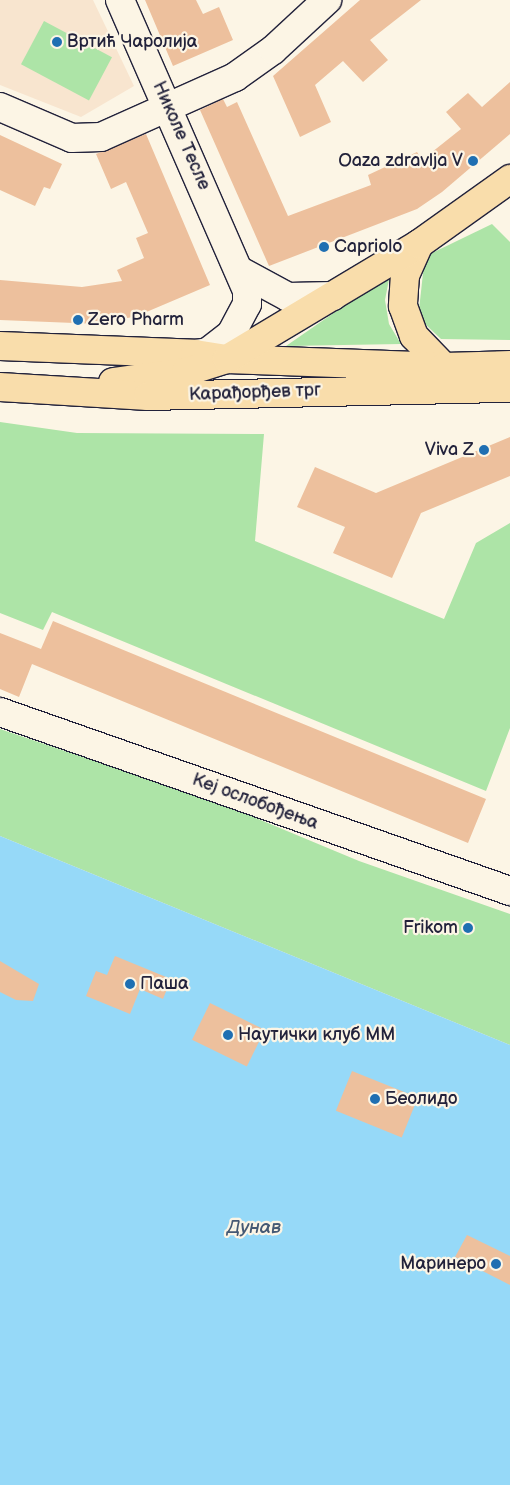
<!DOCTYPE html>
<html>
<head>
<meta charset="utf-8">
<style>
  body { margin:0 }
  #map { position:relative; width:510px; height:1485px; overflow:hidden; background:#fcf5e5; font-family:"Balsamiq Sans",sans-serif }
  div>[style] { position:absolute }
  .built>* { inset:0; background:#f8e5cf }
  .green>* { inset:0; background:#ade4a7; transform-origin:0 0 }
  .water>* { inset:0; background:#96d9f8 }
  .building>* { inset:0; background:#edc09d; transform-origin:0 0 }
  .roads { filter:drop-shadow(1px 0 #22223b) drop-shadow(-1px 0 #22223b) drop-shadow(0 1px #22223b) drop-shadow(0 -1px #22223b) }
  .minor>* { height:28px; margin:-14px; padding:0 14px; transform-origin:14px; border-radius:14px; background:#fcf5e5 }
  .major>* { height:28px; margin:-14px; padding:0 14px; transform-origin:14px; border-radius:14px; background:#f9ddab }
  .dots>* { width:14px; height:14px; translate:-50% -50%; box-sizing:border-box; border:2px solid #fcf5e5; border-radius:50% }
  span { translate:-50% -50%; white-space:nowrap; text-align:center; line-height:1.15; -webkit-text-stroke:4.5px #fcf5e5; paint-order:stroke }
  .poi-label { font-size:18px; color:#22223b }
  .left { translate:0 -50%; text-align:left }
  .right { translate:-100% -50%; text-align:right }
  .street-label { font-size:18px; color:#22223b }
  .water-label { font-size:19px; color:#455974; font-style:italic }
</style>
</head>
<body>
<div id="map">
  <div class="built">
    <div style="clip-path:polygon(0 0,93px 0,134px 86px,81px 117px,0 85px)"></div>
  </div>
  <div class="green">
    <div style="left:44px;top:21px;width:77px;height:49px;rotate:28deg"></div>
    <div style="clip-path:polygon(492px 224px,510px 242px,510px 340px,441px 339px,424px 323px,419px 310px,424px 264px,430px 254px)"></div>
    <div style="clip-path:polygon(390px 274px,385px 300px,389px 324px,401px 344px,286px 346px)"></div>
    <div style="clip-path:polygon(0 422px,77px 433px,264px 434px,255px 541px,444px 619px,476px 543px,510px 523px,510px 728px,486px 791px,52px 612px,43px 630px,0 613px)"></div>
    <div style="clip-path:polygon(0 729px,227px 806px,359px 861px,510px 914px,510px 1045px,0 836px)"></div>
  </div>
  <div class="water">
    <div style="clip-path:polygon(0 836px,510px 1045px,510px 1485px,0 1485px)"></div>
  </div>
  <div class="building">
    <div style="clip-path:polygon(145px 0,196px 0,203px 14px,219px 7px,233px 40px,173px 66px)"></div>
    <div style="clip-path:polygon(360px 0,421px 0,370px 40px,388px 60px,363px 82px,343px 61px,315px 85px,331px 122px,300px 137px,273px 76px)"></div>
    <div style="clip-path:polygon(510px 82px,510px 134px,442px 192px,417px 209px,269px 266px,200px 110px,223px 99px,227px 107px,237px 102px,288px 216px,371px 185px,368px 175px,417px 152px,422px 160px,461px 129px,446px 112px,468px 93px,482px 107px)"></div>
    <div style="clip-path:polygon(146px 134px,210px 285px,137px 316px,99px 324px,0 320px,0 280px,82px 287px,122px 281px,117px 270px,144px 258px,136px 238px,148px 233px,126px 182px,111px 189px,96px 154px)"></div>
    <div style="clip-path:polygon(0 135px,62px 164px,50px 189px,44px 187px,35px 206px,0 190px)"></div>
    <div style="clip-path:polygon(510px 437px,510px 476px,421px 513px,392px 578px,333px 553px,345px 527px,297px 507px,315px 467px,376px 493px)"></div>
    <div style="clip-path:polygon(53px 621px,486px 799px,468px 843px,32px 664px,19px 697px,0 689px,0 633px,41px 649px)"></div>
    <div style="clip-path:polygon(115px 956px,171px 979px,163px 999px,140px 989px,130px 1014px,86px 996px,96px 971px,107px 975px)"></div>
    <div style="clip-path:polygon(0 961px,39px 984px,33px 1001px,16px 1000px,0 992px)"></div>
    <div style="left:210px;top:1003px;width:61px;height:41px;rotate:26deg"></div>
    <div style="left:352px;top:1071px;width:71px;height:43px;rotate:22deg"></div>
    <div style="clip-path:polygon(467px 1235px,510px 1256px,510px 1285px,455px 1257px)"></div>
  </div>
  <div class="roads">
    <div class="minor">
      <div style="left:120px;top:0;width:318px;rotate:66.4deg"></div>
      <div style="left:247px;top:291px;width:13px;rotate:90deg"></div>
      <div style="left:247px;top:304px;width:34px;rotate:118deg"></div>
      <div style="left:231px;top:334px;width:29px;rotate:142deg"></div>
      <div style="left:208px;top:352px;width:13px;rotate:171deg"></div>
      <div style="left:0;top:107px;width:78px;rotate:23.3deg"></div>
      <div style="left:72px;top:138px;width:29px;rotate:-2deg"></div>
      <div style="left:101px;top:137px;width:147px;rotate:-24.1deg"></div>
      <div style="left:235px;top:77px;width:47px;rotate:-35.4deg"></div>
      <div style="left:273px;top:50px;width:74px;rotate:-42.8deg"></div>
      <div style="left:242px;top:272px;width:52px;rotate:28.5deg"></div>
      <div style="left:288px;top:297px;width:45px;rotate:-1.3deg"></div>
      <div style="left:0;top:712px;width:541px;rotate:19.34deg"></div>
    </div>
    <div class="major">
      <div style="left:419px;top:244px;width:34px;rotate:114deg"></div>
      <div style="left:405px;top:275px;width:31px;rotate:94deg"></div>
      <div style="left:403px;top:306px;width:32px;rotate:70deg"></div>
      <div style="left:414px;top:336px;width:43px;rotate:45.9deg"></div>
      <div style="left:0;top:346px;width:195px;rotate:2.3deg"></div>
      <div style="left:195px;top:354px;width:32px;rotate:9deg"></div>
      <div style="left:227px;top:359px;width:217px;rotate:2.1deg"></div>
      <div style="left:444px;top:367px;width:66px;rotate:-1.7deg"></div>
      <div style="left:113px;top:382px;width:74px;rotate:-7.8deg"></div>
      <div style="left:186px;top:372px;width:43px;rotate:-17.6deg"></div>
      <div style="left:227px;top:359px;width:224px;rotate:-30.9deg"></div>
      <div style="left:419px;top:244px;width:112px;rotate:-35.5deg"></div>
      <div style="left:0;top:387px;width:148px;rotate:3.5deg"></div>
      <div style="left:148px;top:396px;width:362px;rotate:-1.3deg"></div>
    </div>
  </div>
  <div class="dots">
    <div style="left:57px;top:42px;background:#1f6fb2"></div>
    <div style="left:473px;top:161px;background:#1f6fb2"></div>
    <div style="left:324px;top:247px;background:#1f6fb2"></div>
    <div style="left:78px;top:320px;background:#1f6fb2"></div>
    <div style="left:484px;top:450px;background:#1f6fb2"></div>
    <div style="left:468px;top:928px;background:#1f6fb2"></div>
    <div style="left:130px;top:984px;background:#1f6fb2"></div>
    <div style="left:228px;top:1035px;background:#1f6fb2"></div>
    <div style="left:375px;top:1099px;background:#1f6fb2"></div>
    <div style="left:496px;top:1264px;background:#1f6fb2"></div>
  </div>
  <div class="poi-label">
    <span class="left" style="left:67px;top:42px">Вртић Чаролија</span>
    <span class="right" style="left:463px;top:161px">Oaza zdravlja V</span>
    <span class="left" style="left:334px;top:247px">Capriolo</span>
    <span class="left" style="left:88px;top:320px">Zero Pharm</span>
    <span class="right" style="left:474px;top:450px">Viva Z</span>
    <span class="right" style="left:458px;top:928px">Frikom</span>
    <span class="left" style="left:140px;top:984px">Паша</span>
    <span class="left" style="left:238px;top:1035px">Наутички клуб ММ</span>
    <span class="left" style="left:385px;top:1099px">Беолидо</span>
    <span class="right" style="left:486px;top:1264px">Маринеро</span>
  </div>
  <div class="street-label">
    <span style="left:181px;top:136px;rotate:66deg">Николе Тесле</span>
    <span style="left:255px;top:393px;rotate:-2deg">Карађорђев трг</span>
    <span style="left:255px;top:802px;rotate:20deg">Кеј ослобођења</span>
  </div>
  <div class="water-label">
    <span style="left:254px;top:1228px">Дунав</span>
  </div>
</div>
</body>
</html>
